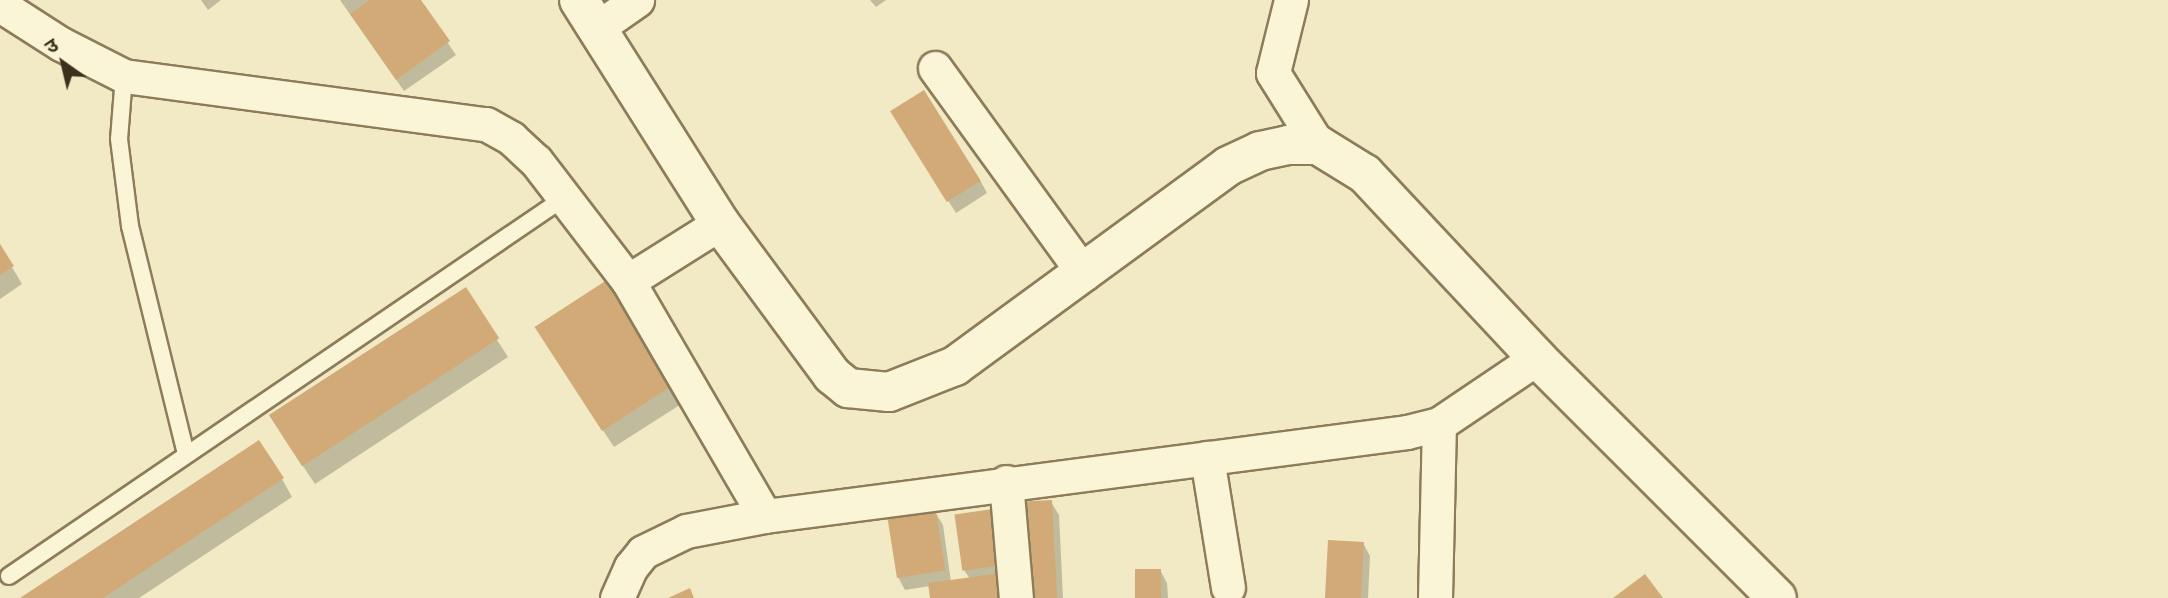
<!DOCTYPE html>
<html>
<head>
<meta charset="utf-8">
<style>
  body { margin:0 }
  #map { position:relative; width:2168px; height:598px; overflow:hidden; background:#f1eac4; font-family:"Source Serif 4","Noto Sans Devanagari",serif }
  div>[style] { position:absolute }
  .shadow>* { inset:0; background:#0003 }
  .building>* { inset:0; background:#d2aa78; transform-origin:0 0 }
  .roads { filter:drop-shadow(2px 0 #8d7c59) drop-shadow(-2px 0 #8d7c59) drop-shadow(0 2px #8d7c59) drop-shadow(0 -2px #8d7c59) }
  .service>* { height:16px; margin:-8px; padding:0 8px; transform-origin:8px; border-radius:8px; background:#fbf5d8 }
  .minor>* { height:33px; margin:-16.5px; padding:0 16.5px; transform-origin:16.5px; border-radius:16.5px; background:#fbf5d8 }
  .tertiary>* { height:38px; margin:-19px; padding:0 19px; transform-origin:19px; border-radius:19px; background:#fbf5d8 }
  span { translate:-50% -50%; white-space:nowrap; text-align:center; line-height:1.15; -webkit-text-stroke:5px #f8f3d5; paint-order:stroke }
  .north { position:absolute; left:28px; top:28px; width:70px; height:70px; -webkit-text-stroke:5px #f8f3d5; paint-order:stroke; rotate:326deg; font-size:19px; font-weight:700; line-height:28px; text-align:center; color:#3c311e }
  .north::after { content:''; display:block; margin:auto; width:24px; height:32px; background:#3c311e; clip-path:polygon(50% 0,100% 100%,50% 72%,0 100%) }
</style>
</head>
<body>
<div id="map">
  <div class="shadow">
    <div style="clip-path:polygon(201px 0,221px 0,208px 10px)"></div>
    <div style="clip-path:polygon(340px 0,419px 0,456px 55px,404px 91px)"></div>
    <div style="clip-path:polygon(870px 0,886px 0,876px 7px)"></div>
    <div style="clip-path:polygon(900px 125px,980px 180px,987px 193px,956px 213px)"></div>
    <div style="clip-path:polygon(0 247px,22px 284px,0 299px)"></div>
    <div style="clip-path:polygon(465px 290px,508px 357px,315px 484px,282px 435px)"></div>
    <div style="clip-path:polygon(547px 345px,676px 383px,686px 401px,614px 447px)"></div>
    <div style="clip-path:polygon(282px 479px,292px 497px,139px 598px,24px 598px)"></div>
    <div style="clip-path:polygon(1051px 502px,1059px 515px,1063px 598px,1023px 598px)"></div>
    <div style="clip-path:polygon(999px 510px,1010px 598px,932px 598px,930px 586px,905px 590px,898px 577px,935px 512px,943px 525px,951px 582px,970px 579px,964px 570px)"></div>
    <div style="clip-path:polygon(1363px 543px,1370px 556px,1368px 598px,1327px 598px)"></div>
    <div style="clip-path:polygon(1160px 570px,1167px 583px,1168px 598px,1138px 598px)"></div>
  </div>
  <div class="building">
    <div style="clip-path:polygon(370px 0,421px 0,450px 41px,396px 80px,350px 14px)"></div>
    <div style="left:924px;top:90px;width:107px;height:40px;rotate:58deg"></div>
    <div style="clip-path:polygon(0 244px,14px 266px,0 275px)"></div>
    <div style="left:610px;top:278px;width:124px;height:90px;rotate:57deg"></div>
    <div style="left:466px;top:287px;width:61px;height:235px;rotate:57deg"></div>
    <div style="clip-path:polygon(259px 440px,284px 478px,103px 598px,20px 598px)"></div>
    <div style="left:1052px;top:500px;width:98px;height:35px;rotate:87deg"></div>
    <div style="left:1000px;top:508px;width:57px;height:46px;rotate:82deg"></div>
    <div style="left:936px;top:511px;width:60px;height:49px;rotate:81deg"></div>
    <div style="left:1328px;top:540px;width:36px;height:58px;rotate:3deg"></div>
    <div style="left:1135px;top:569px;width:26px;height:29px"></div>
    <div style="clip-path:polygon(1002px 573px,1006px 598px,930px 598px,928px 583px)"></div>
    <div style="clip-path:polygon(1645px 574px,1663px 598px,1613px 598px)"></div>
    <div style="clip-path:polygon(690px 588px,694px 598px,668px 598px)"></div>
  </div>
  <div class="roads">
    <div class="service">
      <div style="left:124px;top:76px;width:63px;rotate:94.5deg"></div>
      <div style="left:119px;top:139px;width:88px;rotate:82.8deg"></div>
      <div style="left:130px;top:226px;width:235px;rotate:76.2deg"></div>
      <div style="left:9px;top:576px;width:671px;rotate:-34.26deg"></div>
    </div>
    <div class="minor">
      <div style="left:1291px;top:0;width:75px;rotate:103.9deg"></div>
      <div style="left:1273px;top:73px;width:85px;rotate:58deg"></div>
      <div style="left:0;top:5px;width:72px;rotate:32.6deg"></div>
      <div style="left:61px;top:44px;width:71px;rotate:26.9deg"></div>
      <div style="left:124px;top:76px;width:365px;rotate:7.6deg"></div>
      <div style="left:486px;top:124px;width:29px;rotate:29deg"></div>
      <div style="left:511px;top:138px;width:34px;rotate:43deg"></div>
      <div style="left:536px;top:161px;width:151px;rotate:52.5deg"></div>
      <div style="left:628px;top:281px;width:272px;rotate:59.8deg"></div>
      <div style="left:765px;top:516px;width:647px;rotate:-7.45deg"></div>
      <div style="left:1407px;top:432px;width:33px;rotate:-14deg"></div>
      <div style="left:1439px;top:424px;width:118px;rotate:-34deg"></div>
      <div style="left:597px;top:28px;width:49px;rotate:-35deg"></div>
      <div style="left:935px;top:68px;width:254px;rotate:54.1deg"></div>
      <div style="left:628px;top:281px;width:109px;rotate:-32.2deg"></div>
      <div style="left:1207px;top:458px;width:131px;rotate:80.8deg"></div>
      <div style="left:1006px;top:482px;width:116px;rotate:85.1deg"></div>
      <div style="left:617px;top:598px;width:34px;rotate:-66deg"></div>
      <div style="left:631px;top:567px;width:19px;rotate:-51deg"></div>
      <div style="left:643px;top:552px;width:48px;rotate:-26deg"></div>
      <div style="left:686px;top:531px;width:80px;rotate:-10.8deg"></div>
      <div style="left:1435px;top:598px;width:174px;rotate:-88.7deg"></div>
    </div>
    <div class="tertiary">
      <div style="left:579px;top:0;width:264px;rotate:57.7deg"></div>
      <div style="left:720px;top:223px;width:189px;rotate:53.6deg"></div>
      <div style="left:832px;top:375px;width:21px;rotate:39deg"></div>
      <div style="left:848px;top:388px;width:41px;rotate:5.6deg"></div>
      <div style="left:889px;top:392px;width:71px;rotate:-21.5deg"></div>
      <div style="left:955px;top:366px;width:338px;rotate:-36.2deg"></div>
      <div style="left:1228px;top:166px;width:35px;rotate:-25deg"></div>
      <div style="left:1260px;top:151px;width:29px;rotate:-12deg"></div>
      <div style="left:1288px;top:145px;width:30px"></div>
      <div style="left:1318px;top:145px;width:55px;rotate:31.7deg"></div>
      <div style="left:1365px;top:174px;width:252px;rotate:46.9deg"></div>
      <div style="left:1537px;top:358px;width:339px;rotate:45deg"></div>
    </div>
  </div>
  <div class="north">उ</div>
</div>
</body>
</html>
